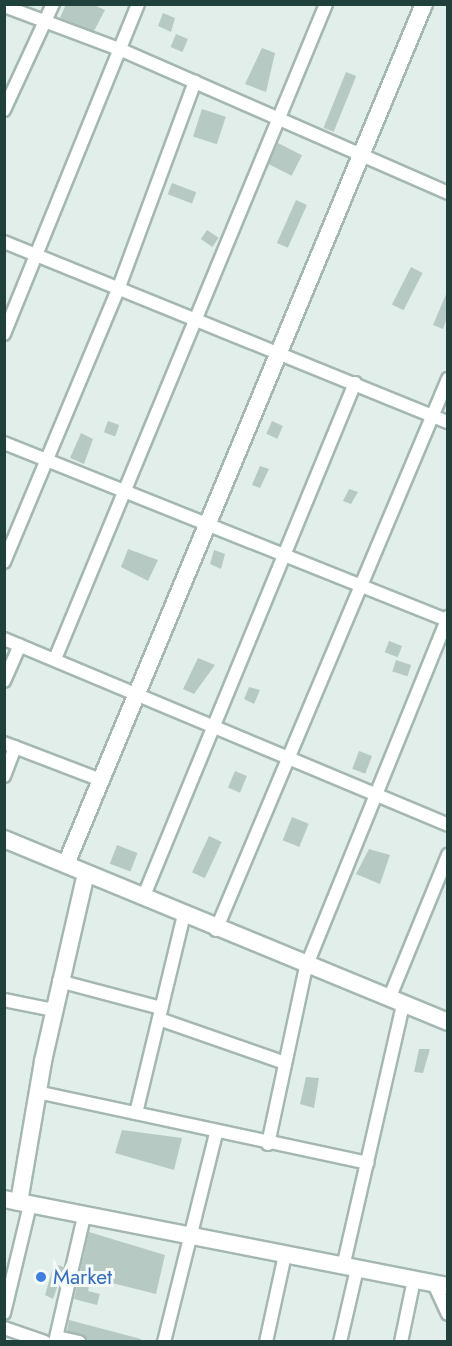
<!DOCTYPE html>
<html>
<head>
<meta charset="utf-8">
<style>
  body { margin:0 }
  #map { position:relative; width:452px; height:1346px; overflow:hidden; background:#e2eeea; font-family:Jost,sans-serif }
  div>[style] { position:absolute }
  .building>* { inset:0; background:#b7c9c3; transform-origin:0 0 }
  .roads { filter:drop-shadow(2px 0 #a4b7b2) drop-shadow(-2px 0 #a4b7b2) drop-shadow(0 2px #a4b7b2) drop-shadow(0 -2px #a4b7b2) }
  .minor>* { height:12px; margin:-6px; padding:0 6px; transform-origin:6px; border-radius:6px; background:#fff }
  .tertiary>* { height:16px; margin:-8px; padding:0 8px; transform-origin:8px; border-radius:8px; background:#fff }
  .dots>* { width:16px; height:16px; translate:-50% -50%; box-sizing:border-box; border:3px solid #f3faf7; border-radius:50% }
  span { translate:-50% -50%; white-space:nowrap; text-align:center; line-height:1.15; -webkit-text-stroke:6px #f3faf7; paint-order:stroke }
  .shop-label { font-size:21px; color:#366cbe }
  .left { translate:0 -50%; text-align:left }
  .frame { position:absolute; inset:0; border:6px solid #20413b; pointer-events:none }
</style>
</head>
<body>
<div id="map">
  <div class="building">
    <div style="clip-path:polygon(66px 4px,92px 4px,105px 10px,94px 31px,60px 18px)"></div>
    <div style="clip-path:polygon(163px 13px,175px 18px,171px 32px,158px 26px)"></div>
    <div style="left:176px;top:34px;width:13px;height:14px;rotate:23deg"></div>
    <div style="clip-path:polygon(262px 48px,275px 53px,266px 92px,245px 84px)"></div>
    <div style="left:346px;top:72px;width:11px;height:60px;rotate:22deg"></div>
    <div style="left:202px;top:109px;width:25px;height:29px;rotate:18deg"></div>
    <div style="left:278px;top:143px;width:27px;height:23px;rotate:27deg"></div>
    <div style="left:172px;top:183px;width:26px;height:12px;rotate:21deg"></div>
    <div style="left:296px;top:200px;width:12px;height:47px;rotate:24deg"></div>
    <div style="left:207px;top:230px;width:14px;height:11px;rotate:34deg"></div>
    <div style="left:411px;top:267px;width:13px;height:42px;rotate:27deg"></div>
    <div style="clip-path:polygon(447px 292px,447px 318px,443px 329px,433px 325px)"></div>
    <div style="left:108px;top:421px;width:12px;height:12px;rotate:20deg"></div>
    <div style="left:272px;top:421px;width:12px;height:14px;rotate:24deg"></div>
    <div style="clip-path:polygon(81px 433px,93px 439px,84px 464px,70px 458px)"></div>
    <div style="clip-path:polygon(260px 466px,269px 469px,260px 488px,252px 485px)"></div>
    <div style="clip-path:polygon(349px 489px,358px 492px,351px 504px,343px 501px)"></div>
    <div style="clip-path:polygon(128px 549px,158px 560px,148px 581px,121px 567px)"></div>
    <div style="clip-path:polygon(214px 550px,225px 554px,221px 569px,210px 564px)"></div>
    <div style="left:389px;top:641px;width:14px;height:12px;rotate:21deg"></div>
    <div style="clip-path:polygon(198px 658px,215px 665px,194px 694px,183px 689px)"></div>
    <div style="left:396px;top:660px;width:16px;height:12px;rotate:18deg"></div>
    <div style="clip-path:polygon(249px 687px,260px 690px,254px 704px,244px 699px)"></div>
    <div style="left:359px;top:751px;width:14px;height:19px;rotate:21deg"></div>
    <div style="left:235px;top:771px;width:13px;height:18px;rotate:23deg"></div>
    <div style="left:292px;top:817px;width:18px;height:25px;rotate:22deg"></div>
    <div style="left:209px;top:836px;width:14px;height:40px;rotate:25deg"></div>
    <div style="left:117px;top:845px;width:22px;height:20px;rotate:21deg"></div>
    <div style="clip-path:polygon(369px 849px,390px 855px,380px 884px,356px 874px)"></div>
    <div style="clip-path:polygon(419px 1049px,430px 1049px,423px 1073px,414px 1072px)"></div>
    <div style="clip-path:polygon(306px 1077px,319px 1078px,314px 1108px,300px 1104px)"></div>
    <div style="clip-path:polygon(122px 1130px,182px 1138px,174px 1170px,115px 1153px)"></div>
    <div style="clip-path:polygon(89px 1232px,165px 1255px,156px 1294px,108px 1282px,110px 1274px,93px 1271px,88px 1291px,100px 1294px,97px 1305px,74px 1299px)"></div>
    <div style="clip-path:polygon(54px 1264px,64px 1267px,53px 1299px,45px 1295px)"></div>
    <div style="clip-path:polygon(69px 1320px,141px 1339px,140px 1341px,87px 1341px,67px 1331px)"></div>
  </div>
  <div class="roads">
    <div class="minor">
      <div style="left:4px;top:6px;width:123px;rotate:20.5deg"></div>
      <div style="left:119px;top:49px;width:359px;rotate:23.6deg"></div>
      <div style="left:4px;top:110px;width:117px;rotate:-65.2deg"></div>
      <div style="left:4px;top:242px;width:479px;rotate:22.1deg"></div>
      <div style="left:4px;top:334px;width:356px;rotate:-67.9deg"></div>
      <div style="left:4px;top:443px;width:478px;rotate:21.8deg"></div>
      <div style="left:4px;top:562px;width:298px;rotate:-67.3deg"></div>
      <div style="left:119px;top:287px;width:219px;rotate:-69.7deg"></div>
      <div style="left:4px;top:639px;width:481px;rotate:22.7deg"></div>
      <div style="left:55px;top:659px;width:709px;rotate:-67.52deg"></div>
      <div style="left:4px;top:681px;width:39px;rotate:-66deg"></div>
      <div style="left:4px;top:743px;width:104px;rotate:20.9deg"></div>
      <div style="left:4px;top:776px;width:31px;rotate:-69deg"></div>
      <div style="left:143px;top:898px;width:557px;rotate:-67.63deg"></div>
      <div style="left:216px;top:930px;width:598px;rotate:-67.17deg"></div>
      <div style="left:59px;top:981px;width:106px;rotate:14.8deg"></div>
      <div style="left:389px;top:999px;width:156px;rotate:-67.7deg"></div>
      <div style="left:4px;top:1000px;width:50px;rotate:11.5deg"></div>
      <div style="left:159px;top:1019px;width:133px;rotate:19.2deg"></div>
      <div style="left:37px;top:1092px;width:338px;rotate:12.1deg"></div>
      <div style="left:136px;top:1113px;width:204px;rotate:-76.4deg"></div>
      <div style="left:268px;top:1144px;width:181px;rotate:-77.9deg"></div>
      <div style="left:306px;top:967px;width:378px;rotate:-67.9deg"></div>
      <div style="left:343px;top:1267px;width:269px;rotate:-77.1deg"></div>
      <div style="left:434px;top:1284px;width:33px;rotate:65deg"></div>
      <div style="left:4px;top:1313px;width:111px;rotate:-76.5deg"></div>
      <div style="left:4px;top:1328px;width:43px;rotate:18.9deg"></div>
      <div style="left:57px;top:1337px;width:23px;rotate:13deg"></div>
      <div style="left:55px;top:1342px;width:129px;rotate:-77deg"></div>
      <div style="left:164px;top:1342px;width:214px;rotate:-76deg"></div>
      <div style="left:266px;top:1342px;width:89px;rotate:-77.7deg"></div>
      <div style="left:340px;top:1342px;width:75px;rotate:-76.9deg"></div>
      <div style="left:401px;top:1342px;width:63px;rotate:-78.2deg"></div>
    </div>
    <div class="tertiary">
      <div style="left:4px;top:839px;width:480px;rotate:22.4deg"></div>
      <div style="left:66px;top:864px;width:932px;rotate:-67.4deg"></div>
      <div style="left:4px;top:1199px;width:452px;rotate:11.1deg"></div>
      <div style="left:19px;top:1202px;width:143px;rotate:-80.3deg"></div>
      <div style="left:43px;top:1061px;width:192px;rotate:-77.1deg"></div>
    </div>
  </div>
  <div class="dots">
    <div style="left:41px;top:1277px;background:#3f7fe0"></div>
  </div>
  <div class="shop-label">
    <span class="left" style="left:53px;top:1277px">Market</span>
  </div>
  <div class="frame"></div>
</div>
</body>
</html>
